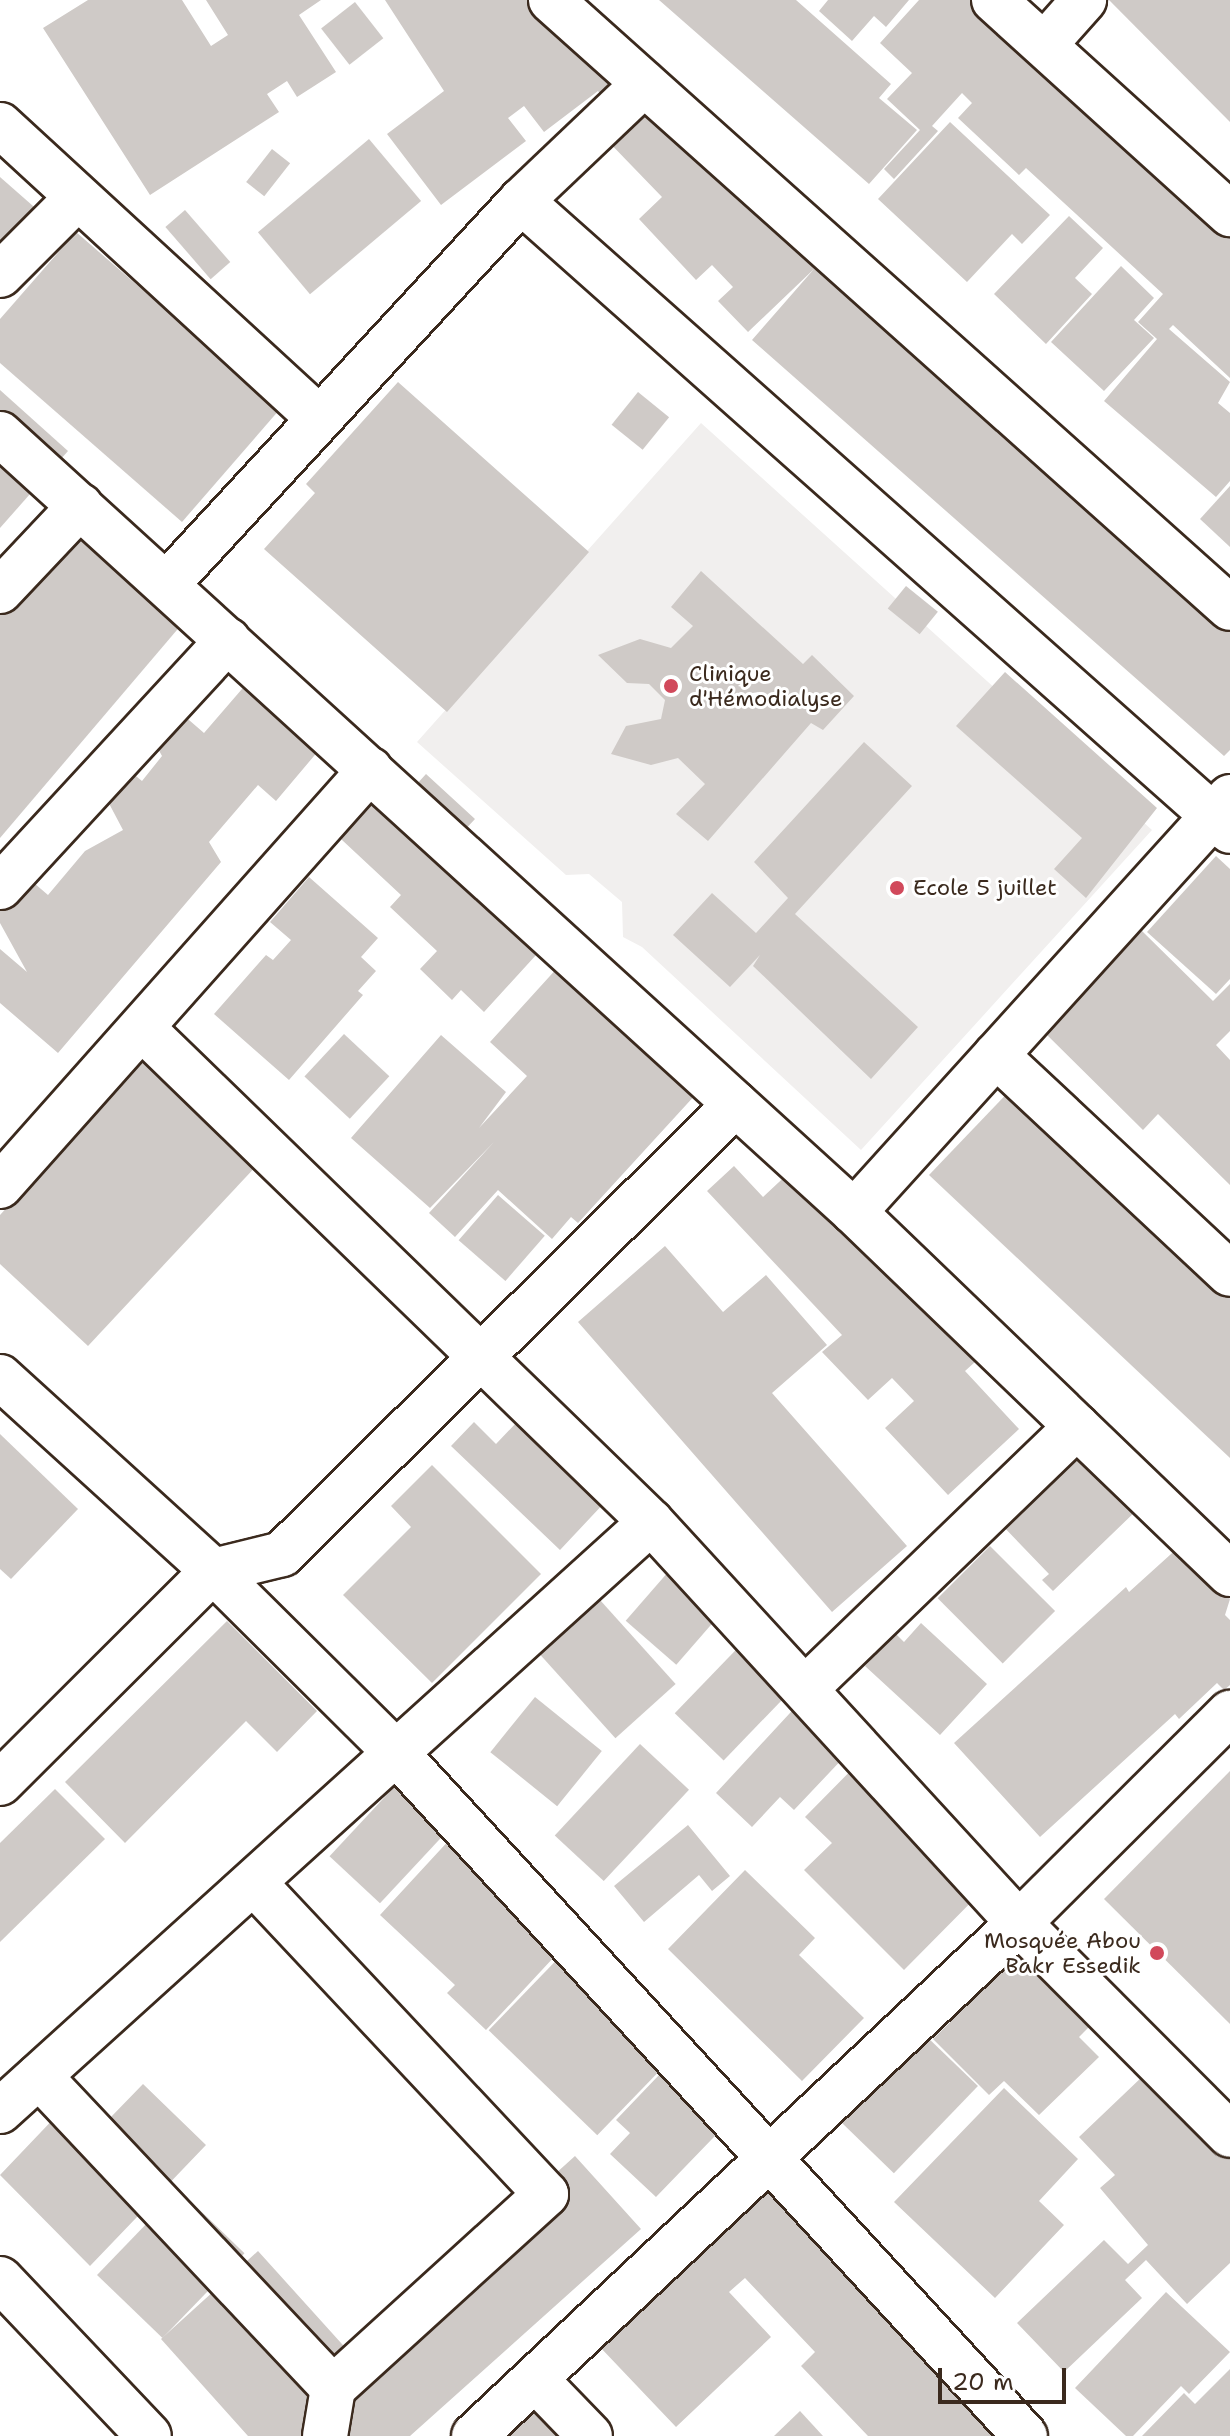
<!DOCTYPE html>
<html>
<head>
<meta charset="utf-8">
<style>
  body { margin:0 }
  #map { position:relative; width:1230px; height:2436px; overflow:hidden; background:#fff; font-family:"Shantell Sans",sans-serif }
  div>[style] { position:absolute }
  .built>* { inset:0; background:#f1efee }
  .building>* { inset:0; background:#cfcac7; transform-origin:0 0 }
  .roads { filter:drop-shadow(2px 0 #3b2a1e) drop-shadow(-2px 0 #3b2a1e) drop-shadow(0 2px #3b2a1e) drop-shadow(0 -2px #3b2a1e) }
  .minor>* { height:44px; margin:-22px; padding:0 22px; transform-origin:22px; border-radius:22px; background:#fff }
  .dots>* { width:22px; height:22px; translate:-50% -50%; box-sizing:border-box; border:4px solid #fff; border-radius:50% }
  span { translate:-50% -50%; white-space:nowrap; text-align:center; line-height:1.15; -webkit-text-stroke:6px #fff; paint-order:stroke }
  .poi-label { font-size:22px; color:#3b2a1e }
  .left { translate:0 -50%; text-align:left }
  .right { translate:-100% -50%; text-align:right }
  .scale { position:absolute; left:938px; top:2368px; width:128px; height:36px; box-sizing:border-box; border:4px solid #3b2a1e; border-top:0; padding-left:10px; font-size:24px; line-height:28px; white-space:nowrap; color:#3b2a1e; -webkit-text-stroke:6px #fff; paint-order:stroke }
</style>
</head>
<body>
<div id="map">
  <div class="built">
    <div style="clip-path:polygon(701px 423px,1152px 830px,861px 1150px,642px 947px,623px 937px,622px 902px,589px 874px,566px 875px,417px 742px)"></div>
  </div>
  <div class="building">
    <div style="clip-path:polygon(88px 0,182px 0,211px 46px,228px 35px,206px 0,321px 0,299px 15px,336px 72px,297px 97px,287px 81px,267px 94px,279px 112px,150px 195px,43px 28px)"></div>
    <div style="clip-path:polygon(385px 0,552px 0,630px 103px,615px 114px,598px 91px,544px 132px,524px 106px,508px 118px,526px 141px,441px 205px,387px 134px,444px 91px)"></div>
    <div style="clip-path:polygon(659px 0,796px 0,891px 84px,879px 98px,917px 130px,869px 184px)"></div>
    <div style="clip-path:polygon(828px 0,909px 0,886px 27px,874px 16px,852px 41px,819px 11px)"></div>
    <div style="clip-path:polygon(919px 0,1000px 0,1230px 212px,1230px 378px,1173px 325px,1169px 329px,1230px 382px,1218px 403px,1230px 413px,1230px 481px,1216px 497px,1104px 401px,1157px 339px,1138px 322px,1163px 294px,1026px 168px,1019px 175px,958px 118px,972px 103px,962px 93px,932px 126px,938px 131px,894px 179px,884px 169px,920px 130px,887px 99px,912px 73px,880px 43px)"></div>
    <div style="clip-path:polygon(1109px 0,1230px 0,1230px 122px)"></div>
    <div style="left:355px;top:2px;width:46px;height:43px;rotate:52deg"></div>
    <div style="clip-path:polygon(648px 93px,1230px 598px,1230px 750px,1224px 756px,752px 340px,814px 269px,748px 332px,718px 301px,733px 287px,712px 265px,696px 280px,639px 219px,662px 197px,603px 136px)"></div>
    <div style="clip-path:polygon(950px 122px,1050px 215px,1022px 244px,1012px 234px,967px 282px,878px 199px)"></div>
    <div style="left:369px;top:139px;width:81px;height:145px;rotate:50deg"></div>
    <div style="left:272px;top:149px;width:23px;height:42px;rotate:38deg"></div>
    <div style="clip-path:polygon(0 177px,41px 213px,0 260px)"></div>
    <div style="left:185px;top:210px;width:69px;height:26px;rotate:49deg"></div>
    <div style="clip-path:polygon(1069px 216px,1103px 248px,1075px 278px,1092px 294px,1046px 344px,994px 294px)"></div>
    <div style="clip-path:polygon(76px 232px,280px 409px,182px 522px,0 363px,0 319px)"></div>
    <div style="clip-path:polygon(1121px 266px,1154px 298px,1134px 320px,1154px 338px,1104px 391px,1051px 342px)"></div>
    <div style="clip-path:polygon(398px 382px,589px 552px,447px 712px,264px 549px,315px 493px,306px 484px)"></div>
    <div style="clip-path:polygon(0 390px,68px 451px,0 528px)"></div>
    <div style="left:638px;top:392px;width:40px;height:42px;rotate:39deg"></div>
    <div style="clip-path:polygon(1230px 486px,1230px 547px,1200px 519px)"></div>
    <div style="clip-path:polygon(92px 501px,205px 597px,0 838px,0 609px)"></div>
    <div style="clip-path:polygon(701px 571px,803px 664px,812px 655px,854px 696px,823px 730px,811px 723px,708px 841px,676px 814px,705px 784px,678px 758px,651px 765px,611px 754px,626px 726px,661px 719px,665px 700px,649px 684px,627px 683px,598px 655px,640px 639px,671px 648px,693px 626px,671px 607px)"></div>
    <div style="left:906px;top:586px;width:41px;height:29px;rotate:39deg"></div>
    <div style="clip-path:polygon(267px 660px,341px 724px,276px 801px,258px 785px,209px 842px,221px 862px,58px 1053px,0 1003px,0 949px,27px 972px,0 923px,0 908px,27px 877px,48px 895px,85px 851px,123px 830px,104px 794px,126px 768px,142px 781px,162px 756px,150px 734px,174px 707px,204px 733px)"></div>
    <div style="clip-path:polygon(1005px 672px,1157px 808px,1086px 898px,1054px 869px,1082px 838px,956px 726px)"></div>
    <div style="clip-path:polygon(864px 742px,912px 786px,795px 914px,918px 1027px,871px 1079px,753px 966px,760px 955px,730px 987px,673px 935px,712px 893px,756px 933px,788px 898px,754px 862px)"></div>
    <div style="clip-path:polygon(379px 771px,406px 796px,426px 774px,475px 819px,446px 850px,547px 943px,484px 1012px,461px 990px,452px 1000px,420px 969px,437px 951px,390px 907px,401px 895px,327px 826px)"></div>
    <div style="clip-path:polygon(1216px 856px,1230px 869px,1230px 979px,1216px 994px,1147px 932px)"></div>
    <div style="clip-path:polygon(309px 877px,378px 938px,361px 957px,376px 971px,358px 991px,363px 995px,289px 1080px,214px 1014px,266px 955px,273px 960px,291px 940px,270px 922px)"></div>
    <div style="clip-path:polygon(1142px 931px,1213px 1001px,1230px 984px,1230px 1031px,1216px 1045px,1230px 1060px,1230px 1185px,1158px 1114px,1143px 1130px,1043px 1031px)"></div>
    <div style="clip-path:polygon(569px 955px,708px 1081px,578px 1223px,571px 1217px,552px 1239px,498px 1190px,455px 1237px,429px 1213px,494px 1142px,430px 1208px,351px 1138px,441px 1035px,506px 1092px,479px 1128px,527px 1076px,490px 1042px)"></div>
    <div style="left:344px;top:1034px;width:62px;height:58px;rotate:43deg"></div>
    <div style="clip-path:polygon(157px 1042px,272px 1149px,88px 1346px,0 1264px,0 1215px)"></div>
    <div style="clip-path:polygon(1020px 1080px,1230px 1277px,1230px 1458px,929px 1175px)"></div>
    <div style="clip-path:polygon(734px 1166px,763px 1197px,794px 1168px,975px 1362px,965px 1371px,1019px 1429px,948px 1495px,885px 1428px,914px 1401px,892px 1378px,868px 1400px,822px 1352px,842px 1335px,707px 1191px)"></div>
    <div style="left:498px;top:1195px;width:62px;height:60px;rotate:41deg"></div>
    <div style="clip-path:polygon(665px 1246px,723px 1312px,766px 1275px,827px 1345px,772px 1393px,907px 1546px,832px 1612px,578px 1322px)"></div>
    <div style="clip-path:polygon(536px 1402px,622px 1484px,560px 1550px,451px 1446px,474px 1422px,496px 1444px)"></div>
    <div style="clip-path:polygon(0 1434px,78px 1509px,11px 1579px,0 1569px)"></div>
    <div style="clip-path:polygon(1079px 1444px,1139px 1508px,1053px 1591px,1042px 1580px,1049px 1574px,999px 1522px)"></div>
    <div style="clip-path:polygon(432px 1465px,541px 1574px,432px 1683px,343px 1595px,411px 1527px,391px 1506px)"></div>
    <div style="clip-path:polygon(1181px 1545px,1230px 1599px,1225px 1615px,1230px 1620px,1230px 1685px,1224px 1690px,1217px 1683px,1179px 1719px,1175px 1714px,1040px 1837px,954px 1743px,1126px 1587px,1129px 1592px)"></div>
    <div style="left:990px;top:1546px;width:92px;height:74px;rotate:45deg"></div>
    <div style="left:669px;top:1571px;width:67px;height:66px;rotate:41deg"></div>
    <div style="left:600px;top:1600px;width:113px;height:81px;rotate:48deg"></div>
    <div style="clip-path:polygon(227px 1621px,317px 1711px,277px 1752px,246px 1721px,125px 1843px,65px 1782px)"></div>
    <div style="clip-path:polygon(921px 1623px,987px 1684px,940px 1735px,865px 1666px,895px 1633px,904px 1642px)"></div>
    <div style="left:756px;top:1629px;width:68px;height:117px;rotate:44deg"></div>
    <div style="clip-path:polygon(814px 1687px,865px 1735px,794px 1810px,780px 1797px,752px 1827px,716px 1793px)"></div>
    <div style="left:535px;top:1697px;width:86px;height:71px;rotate:39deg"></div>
    <div style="left:640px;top:1744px;width:67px;height:125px;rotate:43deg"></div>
    <div style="clip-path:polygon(876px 1745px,1002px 1871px,904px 1970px,804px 1870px,832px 1843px,805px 1817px)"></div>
    <div style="clip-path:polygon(1230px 1771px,1230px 2024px,1104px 1899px)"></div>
    <div style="left:395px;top:1786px;width:69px;height:96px;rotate:43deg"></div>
    <div style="clip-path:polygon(55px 1789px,105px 1839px,0 1942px,0 1843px)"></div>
    <div style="clip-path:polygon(464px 1824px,568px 1942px,486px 2030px,447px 1993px,455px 1985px,380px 1915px)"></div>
    <div style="clip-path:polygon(688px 1825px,730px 1876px,712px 1891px,699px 1875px,644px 1922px,614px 1886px)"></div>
    <div style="clip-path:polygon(745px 1870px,815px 1938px,799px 1955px,864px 2018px,802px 2081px,668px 1949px)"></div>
    <div style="clip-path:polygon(1045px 1929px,1116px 2000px,1079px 2037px,1099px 2057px,1039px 2115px,1004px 2081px,989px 2095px,933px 2039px)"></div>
    <div style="left:572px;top:1944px;width:151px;height:120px;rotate:44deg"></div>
    <div style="left:924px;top:2034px;width:75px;height:121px;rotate:44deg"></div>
    <div style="clip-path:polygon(681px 2052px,741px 2109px,656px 2197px,610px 2154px,630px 2133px,616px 2120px)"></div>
    <div style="clip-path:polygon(1165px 2055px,1230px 2123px,1230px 2263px,1187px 2304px,1146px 2260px,1125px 2280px,1142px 2298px,1064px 2372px,1017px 2323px,1104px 2240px,1128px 2264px,1148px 2245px,1100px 2188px,1115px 2175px,1079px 2137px)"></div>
    <div style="clip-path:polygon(143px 2084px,206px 2145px,90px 2266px,0 2175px,81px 2090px,110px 2118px)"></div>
    <div style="clip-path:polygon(1004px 2088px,1078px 2159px,1039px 2201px,1064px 2225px,995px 2298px,894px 2202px)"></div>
    <div style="clip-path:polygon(575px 2156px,641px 2229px,410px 2436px,248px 2436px,161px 2339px,258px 2251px,360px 2364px,433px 2284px)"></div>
    <div style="clip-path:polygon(783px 2170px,1036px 2436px,868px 2436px,801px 2366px,815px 2352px,745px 2278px,729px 2292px,771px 2337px,676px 2427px,599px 2346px)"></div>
    <div style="left:179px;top:2190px;width:91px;height:118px;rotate:44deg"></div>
    <div style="clip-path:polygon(1166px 2292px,1230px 2352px,1189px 2394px,1181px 2386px,1133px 2436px,1126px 2436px,1075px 2388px)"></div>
    <div style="clip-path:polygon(1230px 2369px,1230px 2436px,1142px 2436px,1184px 2393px,1195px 2404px)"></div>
    <div style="clip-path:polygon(552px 2388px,597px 2436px,500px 2436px)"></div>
    <div style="clip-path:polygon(800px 2411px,823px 2436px,774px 2436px)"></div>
  </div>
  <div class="roads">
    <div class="minor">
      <div style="left:551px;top:0;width:911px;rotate:41.84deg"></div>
      <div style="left:994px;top:0;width:319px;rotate:42.2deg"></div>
      <div style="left:1045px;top:44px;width:59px;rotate:-48.4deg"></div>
      <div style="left:0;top:125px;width:431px;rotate:42.6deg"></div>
      <div style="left:521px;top:201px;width:948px;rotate:41.62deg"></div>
      <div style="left:0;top:275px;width:109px;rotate:-45deg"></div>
      <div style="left:0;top:434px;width:1155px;rotate:42.33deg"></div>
      <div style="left:854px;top:1212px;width:522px;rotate:43.91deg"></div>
      <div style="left:167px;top:584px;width:522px;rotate:-47.25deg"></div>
      <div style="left:521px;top:201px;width:170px;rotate:-43.6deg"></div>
      <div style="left:0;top:591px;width:117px;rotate:-46.7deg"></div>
      <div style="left:0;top:887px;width:336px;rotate:-47.3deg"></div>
      <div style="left:144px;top:1030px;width:706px;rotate:44.14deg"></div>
      <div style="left:651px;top:1522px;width:544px;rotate:47.46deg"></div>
      <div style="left:1019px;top:1923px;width:299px;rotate:45.1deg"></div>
      <div style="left:996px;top:1055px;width:320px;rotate:43.1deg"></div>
      <div style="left:0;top:1186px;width:557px;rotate:-48.35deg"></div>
      <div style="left:854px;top:1212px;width:560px;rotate:-47.82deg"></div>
      <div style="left:0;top:1377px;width:288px;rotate:42.3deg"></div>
      <div style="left:213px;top:1571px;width:260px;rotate:44.8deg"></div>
      <div style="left:397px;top:1754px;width:927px;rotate:47.36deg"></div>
      <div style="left:805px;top:1689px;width:378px;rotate:-44deg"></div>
      <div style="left:0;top:1783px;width:301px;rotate:-44.9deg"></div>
      <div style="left:213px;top:1571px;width:71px;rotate:-13.8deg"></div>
      <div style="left:282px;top:1554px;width:639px;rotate:-44.75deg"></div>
      <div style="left:39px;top:2076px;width:429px;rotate:46.7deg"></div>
      <div style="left:333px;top:2388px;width:288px;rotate:-42.3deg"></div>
      <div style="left:546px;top:2194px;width:427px;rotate:-133.2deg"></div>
      <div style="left:0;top:2111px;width:878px;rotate:-42.14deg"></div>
      <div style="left:0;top:2279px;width:216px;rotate:46.5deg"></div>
      <div style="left:535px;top:2379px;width:79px;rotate:46deg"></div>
      <div style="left:325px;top:2436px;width:49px;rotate:-80.5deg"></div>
      <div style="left:474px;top:2436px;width:748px;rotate:-43.27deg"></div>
      <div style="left:1019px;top:1923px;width:298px;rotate:-44.9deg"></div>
    </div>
  </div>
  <div class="dots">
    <div style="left:671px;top:686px;background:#d1495b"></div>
    <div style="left:897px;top:888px;background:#d1495b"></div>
    <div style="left:1157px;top:1953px;background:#d1495b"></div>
  </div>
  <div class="poi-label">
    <span class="left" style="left:689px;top:686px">Clinique<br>d'Hémodialyse</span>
    <span class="left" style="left:913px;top:888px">Ecole 5 juillet</span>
    <span class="right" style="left:1141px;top:1953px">Mosquée Abou<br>Bakr Essedik</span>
  </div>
  <div class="scale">20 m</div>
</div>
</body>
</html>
